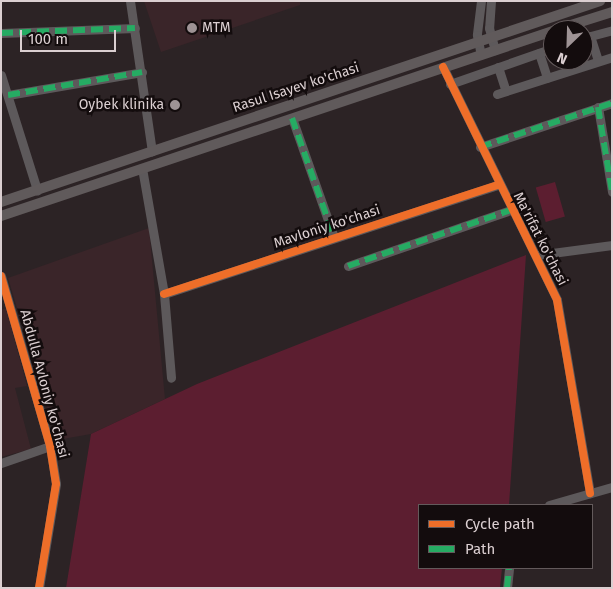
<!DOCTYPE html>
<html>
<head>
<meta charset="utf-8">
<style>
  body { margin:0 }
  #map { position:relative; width:613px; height:589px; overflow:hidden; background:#2c2325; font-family:"Fira Sans",sans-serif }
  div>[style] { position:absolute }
  .built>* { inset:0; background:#3a2529 }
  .green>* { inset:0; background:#5c1e30; transform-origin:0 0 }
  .minor>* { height:9px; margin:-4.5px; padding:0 4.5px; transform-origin:4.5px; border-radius:4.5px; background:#5d595b }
  .major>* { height:10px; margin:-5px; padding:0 5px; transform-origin:5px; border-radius:5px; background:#605a5b }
  .quiet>* { height:6px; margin-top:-3px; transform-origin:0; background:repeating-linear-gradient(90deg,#26ab63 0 12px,transparent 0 18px) }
  .cycleway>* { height:8px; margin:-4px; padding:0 4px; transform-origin:4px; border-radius:4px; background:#ee6e29 }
  .dots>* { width:14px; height:14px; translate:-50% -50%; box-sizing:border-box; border:2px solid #130c0d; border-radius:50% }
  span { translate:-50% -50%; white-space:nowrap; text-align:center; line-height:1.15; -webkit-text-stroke:5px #130c0d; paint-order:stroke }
  .poi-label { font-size:14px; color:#dbcfd1 }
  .left { translate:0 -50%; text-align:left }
  .right { translate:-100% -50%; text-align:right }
  .street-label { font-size:14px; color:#dbcfd1 }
  .frame { position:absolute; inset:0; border:2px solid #dbcfd1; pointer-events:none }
  .legend { position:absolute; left:418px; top:504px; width:175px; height:65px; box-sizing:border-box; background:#130c0d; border:1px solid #635a5b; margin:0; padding:6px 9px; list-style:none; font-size:15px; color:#dbcfd1 }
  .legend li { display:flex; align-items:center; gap:10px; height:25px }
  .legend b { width:25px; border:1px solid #635a5b }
  .north { position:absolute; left:543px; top:20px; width:50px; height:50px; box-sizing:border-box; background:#130c0d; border:1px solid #635a5b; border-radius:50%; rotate:204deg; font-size:14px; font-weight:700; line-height:20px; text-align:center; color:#dbcfd1 }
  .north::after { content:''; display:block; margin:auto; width:18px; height:22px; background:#9e9395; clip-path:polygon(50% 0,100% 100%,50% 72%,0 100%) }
  .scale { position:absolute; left:20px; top:30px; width:96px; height:22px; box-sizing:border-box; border:2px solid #dbcfd1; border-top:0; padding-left:6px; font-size:15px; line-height:18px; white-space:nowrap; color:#dbcfd1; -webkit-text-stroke:4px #130c0d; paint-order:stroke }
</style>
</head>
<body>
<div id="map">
  <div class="built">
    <div style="clip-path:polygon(144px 1px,300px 1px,300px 5px,161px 52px)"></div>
    <div style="clip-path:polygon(149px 228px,165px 399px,91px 434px,57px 440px,8px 278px)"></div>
    <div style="clip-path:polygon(6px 308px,27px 386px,15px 388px,31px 449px,1px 457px,1px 310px)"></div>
  </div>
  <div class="green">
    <div style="left:555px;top:182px;width:36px;height:20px;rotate:74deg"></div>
    <div style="clip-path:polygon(526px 255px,509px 505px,419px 505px,419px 568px,502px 568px,500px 588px,66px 588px,91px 434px,197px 384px)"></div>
  </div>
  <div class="minor">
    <div style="left:130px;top:1px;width:152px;rotate:81.7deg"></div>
    <div style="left:481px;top:1px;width:34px;rotate:97deg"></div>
    <div style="left:477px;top:35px;width:20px;rotate:79deg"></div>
    <div style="left:491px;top:1px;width:27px;rotate:94deg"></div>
    <div style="left:489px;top:28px;width:23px;rotate:75deg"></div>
    <div style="left:1px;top:33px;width:134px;rotate:-2.1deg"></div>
    <div style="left:590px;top:36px;width:26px;rotate:72deg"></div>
    <div style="left:583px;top:38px;width:30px;rotate:-15deg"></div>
    <div style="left:539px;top:53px;width:26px;rotate:72deg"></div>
    <div style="left:443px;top:67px;width:259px;rotate:63.9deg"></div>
    <div style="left:557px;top:300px;width:196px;rotate:80.3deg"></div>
    <div style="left:498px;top:67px;width:25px;rotate:72deg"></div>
    <div style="left:1px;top:75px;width:121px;rotate:72.6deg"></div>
    <div style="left:450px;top:84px;width:109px;rotate:-19.3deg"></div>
    <div style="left:497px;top:94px;width:121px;rotate:-17.8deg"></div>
    <div style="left:8px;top:95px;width:136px;rotate:-9.7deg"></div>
    <div style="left:598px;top:107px;width:86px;rotate:80.6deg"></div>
    <div style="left:292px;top:118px;width:126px;rotate:70.6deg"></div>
    <div style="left:480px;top:147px;width:139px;rotate:-18.4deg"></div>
    <div style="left:142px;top:168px;width:128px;rotate:80.1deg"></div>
    <div style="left:164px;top:294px;width:84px;rotate:85.2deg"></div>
    <div style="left:537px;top:255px;width:76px;rotate:-7.6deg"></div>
    <div style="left:348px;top:266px;width:172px;rotate:-19deg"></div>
    <div style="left:1px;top:276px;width:177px;rotate:73.9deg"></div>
    <div style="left:50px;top:446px;width:38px;rotate:81deg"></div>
    <div style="left:56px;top:484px;width:105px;rotate:99.3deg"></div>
    <div style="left:164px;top:294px;width:351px;rotate:-18.1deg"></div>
    <div style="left:1px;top:463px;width:52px;rotate:-19.1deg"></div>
    <div style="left:549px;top:505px;width:66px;rotate:-15.9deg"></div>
    <div style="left:507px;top:588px;width:20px;rotate:-84deg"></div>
  </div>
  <div class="major">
    <div style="left:555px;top:30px;width:60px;rotate:-17.5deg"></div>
    <div style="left:1px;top:202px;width:632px;rotate:-18.55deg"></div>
    <div style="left:1px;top:216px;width:582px;rotate:-18.53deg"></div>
  </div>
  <div class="quiet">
    <div style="left:1px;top:33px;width:134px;rotate:-2.1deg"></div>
    <div style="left:8px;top:95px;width:136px;rotate:-9.7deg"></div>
    <div style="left:598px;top:107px;width:86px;rotate:80.6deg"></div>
    <div style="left:292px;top:118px;width:126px;rotate:70.6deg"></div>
    <div style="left:480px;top:147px;width:139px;rotate:-18.4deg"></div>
    <div style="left:348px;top:266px;width:172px;rotate:-19deg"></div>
    <div style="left:507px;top:588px;width:20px;rotate:-84deg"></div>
  </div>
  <div class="cycleway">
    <div style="left:443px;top:67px;width:259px;rotate:63.9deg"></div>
    <div style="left:557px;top:300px;width:196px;rotate:80.3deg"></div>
    <div style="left:1px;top:276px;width:177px;rotate:73.9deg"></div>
    <div style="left:50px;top:446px;width:38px;rotate:81deg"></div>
    <div style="left:56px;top:484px;width:105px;rotate:99.3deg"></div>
    <div style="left:164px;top:294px;width:351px;rotate:-18.1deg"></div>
  </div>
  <div class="dots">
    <div style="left:192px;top:28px;background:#9e9395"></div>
    <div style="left:175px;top:105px;background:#9e9395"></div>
  </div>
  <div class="poi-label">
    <span class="left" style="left:202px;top:28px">MTM</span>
    <span class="right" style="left:164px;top:105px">Oybek klinika</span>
  </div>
  <div class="street-label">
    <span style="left:296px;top:88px;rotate:-18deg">Rasul Isayev ko'chasi</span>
    <span style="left:327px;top:227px;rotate:-18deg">Mavloniy ko'chasi</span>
    <span style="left:540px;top:239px;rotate:63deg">Ma'rifat ko'chasi</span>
    <span style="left:44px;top:384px;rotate:75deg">Abdulla Avloniy ko'chasi</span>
  </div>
  <div class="frame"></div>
  <ul class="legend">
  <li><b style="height:6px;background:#ee6e29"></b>Cycle path</li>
  <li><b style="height:6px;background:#26ab63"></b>Path</li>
  </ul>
  <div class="north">N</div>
  <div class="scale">100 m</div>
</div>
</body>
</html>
